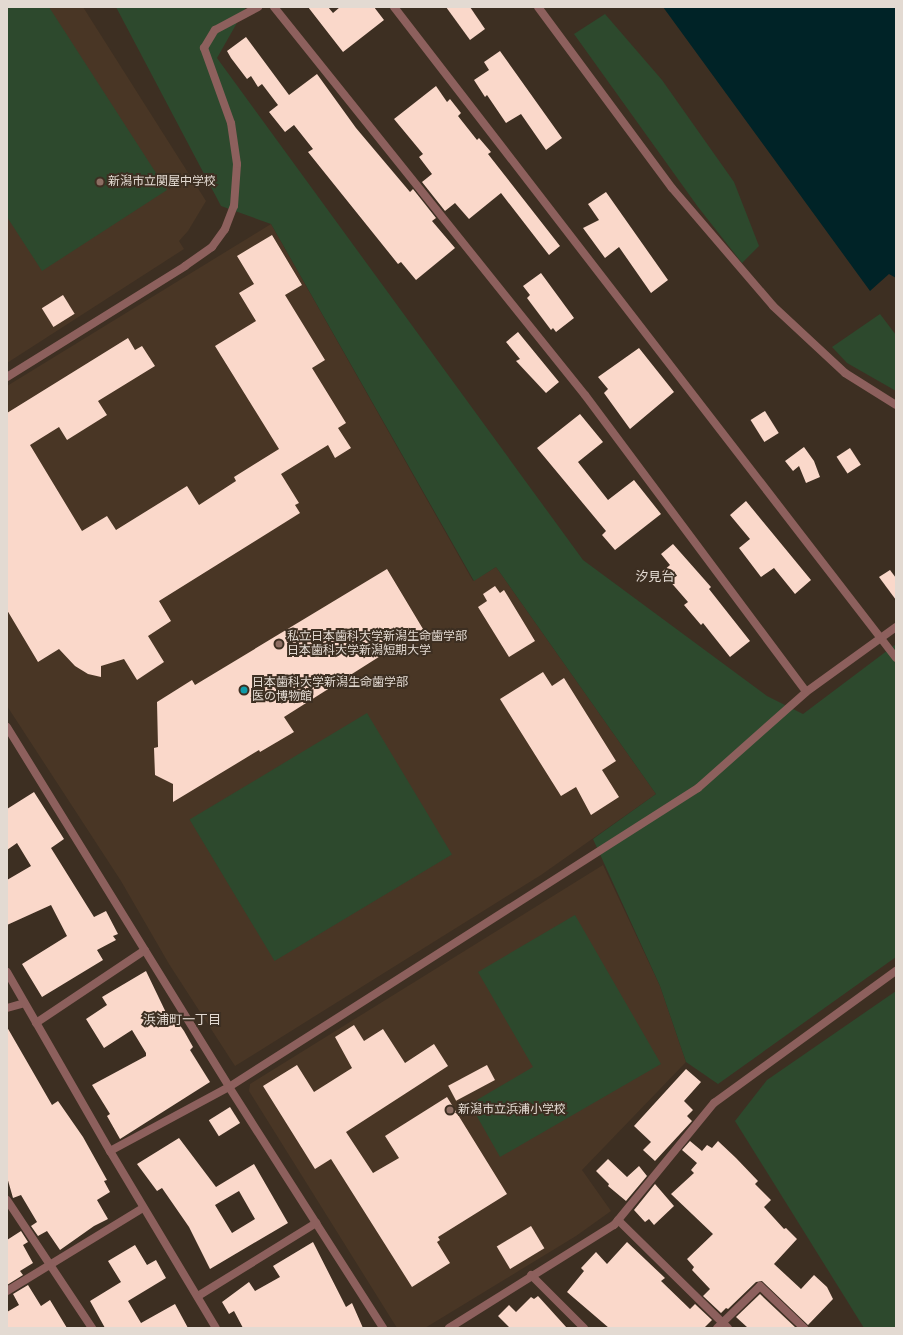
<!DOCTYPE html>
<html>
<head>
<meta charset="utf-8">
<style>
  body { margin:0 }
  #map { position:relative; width:903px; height:1335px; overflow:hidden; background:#3d2f22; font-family:Rubik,"Noto Sans JP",sans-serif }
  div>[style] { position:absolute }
  .built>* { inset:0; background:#493625 }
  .green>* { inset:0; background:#2d492d; transform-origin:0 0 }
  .water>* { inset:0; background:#002327 }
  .building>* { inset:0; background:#fad8ca; transform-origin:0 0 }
  .minor>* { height:8px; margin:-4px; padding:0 4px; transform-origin:4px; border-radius:4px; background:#8d605d }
  .tertiary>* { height:8px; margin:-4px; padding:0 4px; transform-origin:4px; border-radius:4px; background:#8d605d }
  .dots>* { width:11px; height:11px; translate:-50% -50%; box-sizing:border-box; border:2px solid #3d2f22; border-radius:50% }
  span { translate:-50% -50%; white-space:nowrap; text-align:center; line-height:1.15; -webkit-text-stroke:4px #3d2f22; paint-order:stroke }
  .poi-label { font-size:12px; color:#e3dad2 }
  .left { translate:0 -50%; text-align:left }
  .neighbourhood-label { font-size:13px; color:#e3dad2 }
  .frame { position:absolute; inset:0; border:8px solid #e3dad2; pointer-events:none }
</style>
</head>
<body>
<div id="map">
  <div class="built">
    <div style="clip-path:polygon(7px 7px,83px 7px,206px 201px,188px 231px,179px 241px,184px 249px,7px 363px)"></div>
    <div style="clip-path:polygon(271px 224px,473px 581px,496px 567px,656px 794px,541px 875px,235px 1066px,169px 964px,121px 881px,7px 706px,7px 386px)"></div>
    <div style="clip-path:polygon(603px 865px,660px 986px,686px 1062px,582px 1170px,611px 1211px,576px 1236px,425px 1328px,397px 1328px,249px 1091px,250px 1084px)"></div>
  </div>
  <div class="green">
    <div style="clip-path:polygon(7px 7px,49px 7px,167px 190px,42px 271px,7px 217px)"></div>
    <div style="clip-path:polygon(116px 7px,246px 7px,217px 58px,583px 560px,767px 696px,803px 714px,896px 644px,896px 957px,718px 1084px,686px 1062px,660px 986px,593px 839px,656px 794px,496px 567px,474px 581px,271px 224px,221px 206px)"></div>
    <div style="clip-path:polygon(605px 14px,662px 80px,734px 182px,759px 246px,742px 263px,698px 207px,574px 34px)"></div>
    <div style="clip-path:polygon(880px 314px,896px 335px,896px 391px,847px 363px,832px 347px)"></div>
    <div style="left:367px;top:713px;width:165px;height:207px;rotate:59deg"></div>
    <div style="clip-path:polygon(575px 915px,661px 1064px,500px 1157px,470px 1104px,533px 1067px,478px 972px)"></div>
    <div style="clip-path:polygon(896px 991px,896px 1328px,864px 1328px,735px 1121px,767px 1080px)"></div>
  </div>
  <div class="water">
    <div style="clip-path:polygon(663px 7px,896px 7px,896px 278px,889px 274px,870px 291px)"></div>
  </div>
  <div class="building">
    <div style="clip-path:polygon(308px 7px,328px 7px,333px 13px,340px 7px,374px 7px,384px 20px,343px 52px)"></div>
    <div style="clip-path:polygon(446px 7px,470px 7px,485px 29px,470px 40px)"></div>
    <div style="clip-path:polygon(246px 37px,289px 95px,317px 74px,356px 128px,410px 192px,413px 189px,436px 218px,432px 221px,455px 248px,416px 280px,401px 262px,398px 264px,308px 152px,313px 149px,294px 125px,285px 132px,269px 112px,278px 105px,262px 84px,258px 87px,251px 76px,247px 79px,231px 58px,227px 51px)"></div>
    <div style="clip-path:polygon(500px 51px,562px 138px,546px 150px,521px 114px,506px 123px,487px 95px,485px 97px,474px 80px,489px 70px,484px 62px)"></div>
    <div style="clip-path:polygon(436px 86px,447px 102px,450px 99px,461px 113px,458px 116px,477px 140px,479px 138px,491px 152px,488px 154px,560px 246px,549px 255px,501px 193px,469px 219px,455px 203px,445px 211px,422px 182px,432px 174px,419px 157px,423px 154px,394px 119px)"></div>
    <div style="clip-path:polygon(606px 192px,668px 280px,651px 293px,619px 247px,605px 258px,583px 228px,599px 220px,588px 204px)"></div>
    <div style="clip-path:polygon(272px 235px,302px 285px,285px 295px,325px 360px,312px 368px,346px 423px,338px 428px,351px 448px,335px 458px,328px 445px,281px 474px,299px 503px,295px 505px,300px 513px,159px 601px,171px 621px,148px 636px,164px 662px,137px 680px,124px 659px,101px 666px,101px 677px,88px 674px,75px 666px,59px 649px,38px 662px,7px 610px,7px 413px,128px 338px,135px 350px,142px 346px,155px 366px,98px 401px,107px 415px,67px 440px,59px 427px,30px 445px,82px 531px,107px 516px,116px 530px,187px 486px,199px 505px,236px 481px,234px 477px,279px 449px,215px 346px,256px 321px,239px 293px,254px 284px,237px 256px)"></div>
    <div style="clip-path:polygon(541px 273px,574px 318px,556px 332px,553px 328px,551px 330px,527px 298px,530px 295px,523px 286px)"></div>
    <div style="left:63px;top:295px;width:22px;height:25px;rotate:58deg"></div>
    <div style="clip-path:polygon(518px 332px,559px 382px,546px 393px,516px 361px,520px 359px,506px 342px)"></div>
    <div style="clip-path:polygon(639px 348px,674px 392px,630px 429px,604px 393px,608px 389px,598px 377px)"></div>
    <div style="left:765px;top:411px;width:26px;height:17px;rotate:58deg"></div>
    <div style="clip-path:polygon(580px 414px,603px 442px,578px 462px,608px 500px,634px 480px,661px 514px,615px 550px,602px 535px,606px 531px,537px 448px)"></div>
    <div style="clip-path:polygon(804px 447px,814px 461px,820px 477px,806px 483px,799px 466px,793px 471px,785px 461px)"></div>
    <div style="left:850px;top:448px;width:20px;height:16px;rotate:57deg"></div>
    <div style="clip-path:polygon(746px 501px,811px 580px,795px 594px,774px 568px,761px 577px,739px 548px,750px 539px,730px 515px)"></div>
    <div style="clip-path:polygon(673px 544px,711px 587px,709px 589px,750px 641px,730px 657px,703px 623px,701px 625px,684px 605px,688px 602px,662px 572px,670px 565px,661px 554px)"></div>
    <div style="clip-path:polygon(387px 569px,423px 629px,284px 717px,294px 732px,260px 752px,259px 750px,173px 802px,173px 784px,155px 775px,154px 748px,158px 747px,157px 702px,192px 680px,195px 685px)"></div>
    <div style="clip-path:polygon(890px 570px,896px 578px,896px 600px,879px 577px)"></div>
    <div style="clip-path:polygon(495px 586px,500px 593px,504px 590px,535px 641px,509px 657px,478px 607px,487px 601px,483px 594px)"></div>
    <div style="clip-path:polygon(543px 672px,552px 686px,564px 678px,616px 761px,602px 770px,619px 797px,591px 815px,576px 787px,561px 796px,500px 699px)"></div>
    <div style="clip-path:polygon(34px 792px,64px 839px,51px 848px,94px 917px,106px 911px,118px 934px,113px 936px,116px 940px,97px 950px,103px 960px,42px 997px,22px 964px,67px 936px,51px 905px,7px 925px,7px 880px,31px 866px,17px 843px,7px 850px,7px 809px)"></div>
    <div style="clip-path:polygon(146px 971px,171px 1023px,177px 1021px,184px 1031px,193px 1047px,190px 1050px,210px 1082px,120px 1139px,107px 1116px,110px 1114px,92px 1085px,146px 1056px,146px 1053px,132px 1030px,104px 1048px,86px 1019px,107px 1005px,102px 997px)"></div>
    <div style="clip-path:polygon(354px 1025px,364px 1041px,383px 1029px,405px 1063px,434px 1044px,448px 1066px,346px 1132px,373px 1173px,399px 1158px,385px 1136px,447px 1097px,507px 1194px,438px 1237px,440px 1240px,437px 1242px,450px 1263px,412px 1287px,331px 1159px,315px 1169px,263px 1086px,297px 1065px,314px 1092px,352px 1068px,335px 1037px)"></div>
    <div style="clip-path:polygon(7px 1027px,52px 1105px,58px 1101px,83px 1137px,107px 1180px,104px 1181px,110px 1192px,97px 1200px,108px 1219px,94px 1226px,60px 1250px,47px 1231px,38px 1236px,31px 1226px,37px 1222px,21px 1195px,13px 1198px,7px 1177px)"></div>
    <div style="left:487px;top:1065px;width:17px;height:44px;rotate:62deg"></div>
    <div style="clip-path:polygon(686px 1069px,701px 1082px,684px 1101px,693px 1110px,687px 1116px,692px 1121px,655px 1161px,643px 1150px,651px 1142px,634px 1126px)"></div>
    <div style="left:230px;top:1107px;width:19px;height:25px;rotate:58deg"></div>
    <div style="clip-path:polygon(evenodd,179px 1138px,216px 1187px,254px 1164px,288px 1223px,210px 1269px,189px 1227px,162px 1188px,157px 1191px,137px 1164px,179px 1138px,239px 1191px,255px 1219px,232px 1233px,215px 1205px,239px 1191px)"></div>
    <div style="clip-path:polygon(690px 1141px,702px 1151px,707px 1145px,712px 1148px,718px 1141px,736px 1158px,758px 1181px,755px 1184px,771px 1200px,764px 1207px,784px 1229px,786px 1228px,797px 1239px,774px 1264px,801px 1289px,814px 1275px,827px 1287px,833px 1299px,808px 1325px,762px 1281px,756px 1282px,728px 1309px,726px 1308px,721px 1313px,703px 1296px,710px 1289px,692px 1270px,694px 1267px,687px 1259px,713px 1234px,671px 1194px,694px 1173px,691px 1170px,697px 1163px,682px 1150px)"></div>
    <div style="clip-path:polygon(608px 1159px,627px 1177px,639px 1166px,647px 1176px,626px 1201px,608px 1186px,609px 1184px,596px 1171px)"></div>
    <div style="clip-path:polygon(655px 1184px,674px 1206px,654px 1225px,649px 1219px,645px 1222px,634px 1210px)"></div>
    <div style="left:531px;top:1226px;width:26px;height:40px;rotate:59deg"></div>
    <div style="clip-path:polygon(21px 1231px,28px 1242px,23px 1245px,33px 1263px,20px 1271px,23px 1275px,7px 1285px,7px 1240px)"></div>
    <div style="clip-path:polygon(313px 1242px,346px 1307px,352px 1303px,363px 1328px,243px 1328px,234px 1311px,229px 1314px,222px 1302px,249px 1282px,255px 1291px,280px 1277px,273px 1266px)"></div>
    <div style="clip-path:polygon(627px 1242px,665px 1278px,661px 1281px,690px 1309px,695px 1304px,712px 1320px,704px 1328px,609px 1328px,567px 1292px,584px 1271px,581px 1268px,596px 1252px,607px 1264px)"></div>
    <div style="clip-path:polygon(135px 1245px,147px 1265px,156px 1260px,166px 1278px,128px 1301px,141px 1323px,175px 1304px,188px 1328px,105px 1328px,90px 1301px,121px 1282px,108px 1261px)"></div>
    <div style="clip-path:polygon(28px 1285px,41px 1306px,50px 1300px,67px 1328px,7px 1328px,7px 1312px,19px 1305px,13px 1294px)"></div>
    <div style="clip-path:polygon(760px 1294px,796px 1328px,748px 1328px,736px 1317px)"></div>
    <div style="clip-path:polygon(538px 1296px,567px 1328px,510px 1328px,498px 1316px,509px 1305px,516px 1312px,531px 1297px,534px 1299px)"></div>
  </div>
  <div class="minor">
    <div style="left:274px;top:7px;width:497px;rotate:51.3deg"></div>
    <div style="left:585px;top:395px;width:370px;rotate:53.3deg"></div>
    <div style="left:394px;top:7px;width:822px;rotate:52.36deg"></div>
    <div style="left:7px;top:377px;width:210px;rotate:-31.9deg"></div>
    <div style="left:185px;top:266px;width:33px;rotate:-35deg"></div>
    <div style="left:212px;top:247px;width:22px;rotate:-54deg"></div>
    <div style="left:225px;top:229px;width:25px;rotate:-69deg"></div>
    <div style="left:234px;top:206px;width:42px;rotate:-85.9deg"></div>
    <div style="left:237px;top:164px;width:41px;rotate:-98.3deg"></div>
    <div style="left:231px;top:123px;width:80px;rotate:-109.8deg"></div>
    <div style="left:204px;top:48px;width:21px;rotate:-59deg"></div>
    <div style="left:215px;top:30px;width:49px;rotate:-28.1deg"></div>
    <div style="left:7px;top:727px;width:423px;rotate:58.3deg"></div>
    <div style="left:229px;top:1087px;width:286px;rotate:57.4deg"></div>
    <div style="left:7px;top:1008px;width:18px;rotate:-16deg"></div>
    <div style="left:36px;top:1023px;width:131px;rotate:-33.8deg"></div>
    <div style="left:110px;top:1151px;width:135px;rotate:-28.3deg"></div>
    <div style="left:229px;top:1087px;width:556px;rotate:-32.52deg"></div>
    <div style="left:698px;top:788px;width:144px;rotate:-41.6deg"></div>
    <div style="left:806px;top:692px;width:111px;rotate:-35.8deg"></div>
    <div style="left:7px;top:1200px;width:154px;rotate:56.4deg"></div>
    <div style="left:618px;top:1220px;width:154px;rotate:44.5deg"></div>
    <div style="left:531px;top:1275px;width:75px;rotate:45deg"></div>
    <div style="left:7px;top:1291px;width:159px;rotate:-31.4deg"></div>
    <div style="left:198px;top:1296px;width:139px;rotate:-31.7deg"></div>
    <div style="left:449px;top:1328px;width:195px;rotate:-32deg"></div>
    <div style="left:614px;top:1225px;width:158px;rotate:-50.7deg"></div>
    <div style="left:714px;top:1103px;width:225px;rotate:-36deg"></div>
    <div style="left:717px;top:1328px;width:60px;rotate:-44.3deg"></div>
    <div style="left:760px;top:1286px;width:61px;rotate:43.7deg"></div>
  </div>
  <div class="tertiary">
    <div style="left:538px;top:7px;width:225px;rotate:53.5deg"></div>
    <div style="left:672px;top:188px;width:155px;rotate:49.4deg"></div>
    <div style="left:773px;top:306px;width:98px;rotate:42.9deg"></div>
    <div style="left:845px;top:373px;width:60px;rotate:32.1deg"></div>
    <div style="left:7px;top:972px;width:207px;rotate:60.1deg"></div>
    <div style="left:110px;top:1151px;width:206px;rotate:59.1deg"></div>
  </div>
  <div class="dots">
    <div style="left:100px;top:182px;background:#8d6e63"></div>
    <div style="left:279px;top:644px;background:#8d6e63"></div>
    <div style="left:244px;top:690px;background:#0f9aa8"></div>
    <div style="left:450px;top:1110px;background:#8d6e63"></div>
  </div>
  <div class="poi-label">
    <span class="left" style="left:108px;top:182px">新潟市立関屋中学校</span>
    <span class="left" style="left:287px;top:644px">私立日本歯科大学新潟生命歯学部<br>日本歯科大学新潟短期大学</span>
    <span class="left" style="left:252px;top:690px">日本歯科大学新潟生命歯学部<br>医の博物館</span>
    <span class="left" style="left:458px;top:1110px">新潟市立浜浦小学校</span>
  </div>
  <div class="neighbourhood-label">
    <span style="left:655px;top:577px">汐見台</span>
    <span style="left:182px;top:1020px">浜浦町一丁目</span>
  </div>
  <div class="frame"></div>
</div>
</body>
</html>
